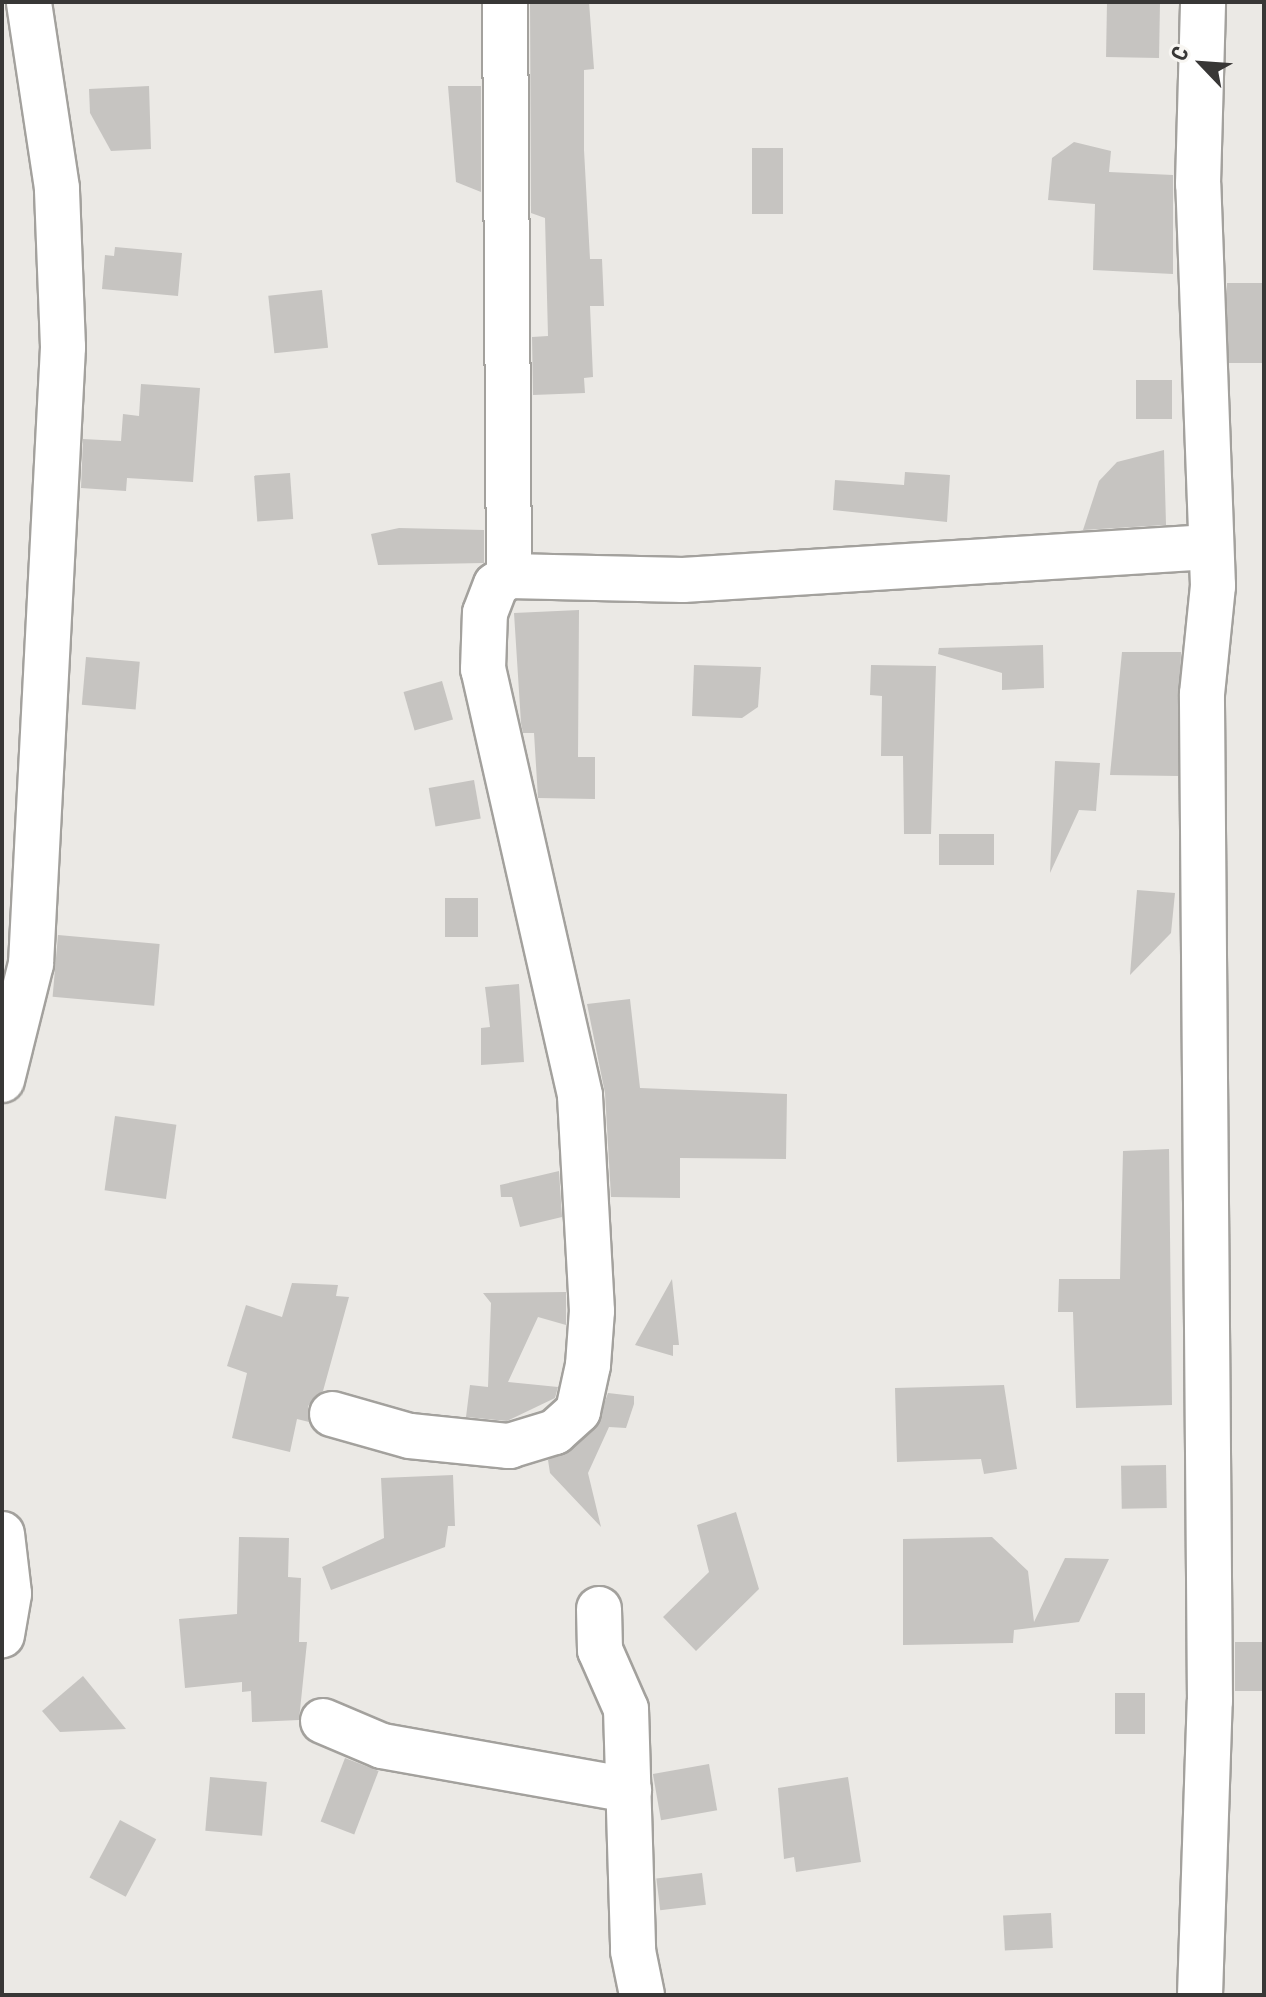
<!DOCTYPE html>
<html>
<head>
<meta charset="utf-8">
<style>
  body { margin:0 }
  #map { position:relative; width:1266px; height:1997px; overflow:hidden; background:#ebe9e5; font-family:"Roboto Condensed",sans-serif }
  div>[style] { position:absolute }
  .building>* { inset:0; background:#c6c4c1; transform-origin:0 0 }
  .roads { filter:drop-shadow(2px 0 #a3a19d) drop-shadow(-2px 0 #a3a19d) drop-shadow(0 2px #a3a19d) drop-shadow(0 -2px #a3a19d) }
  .minor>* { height:44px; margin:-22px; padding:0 22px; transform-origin:22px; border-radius:22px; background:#fff }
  span { translate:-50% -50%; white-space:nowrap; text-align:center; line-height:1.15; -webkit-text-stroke:8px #f8f6f2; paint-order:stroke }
  .frame { position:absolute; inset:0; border:4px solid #383736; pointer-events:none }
  .north { position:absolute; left:1162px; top:24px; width:80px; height:80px; -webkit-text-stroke:6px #f8f6f2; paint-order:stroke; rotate:295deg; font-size:22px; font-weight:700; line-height:32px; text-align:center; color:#383736 }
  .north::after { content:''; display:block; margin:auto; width:28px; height:36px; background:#383736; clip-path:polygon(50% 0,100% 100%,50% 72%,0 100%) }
</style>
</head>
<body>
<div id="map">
  <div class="building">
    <div style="clip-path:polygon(530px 2px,589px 2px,594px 69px,584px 70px,584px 150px,590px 259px,602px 259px,604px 306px,590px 306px,593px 377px,584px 378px,585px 393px,533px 395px,532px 337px,548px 336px,545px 218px,531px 213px)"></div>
    <div style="left:1107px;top:2px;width:53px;height:55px;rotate:1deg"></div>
    <div style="clip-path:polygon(149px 86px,151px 149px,111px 151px,90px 113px,89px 89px)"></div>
    <div style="clip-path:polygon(448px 86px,481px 86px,481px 192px,456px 182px)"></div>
    <div style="clip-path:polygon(1074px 142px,1111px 151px,1109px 172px,1173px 175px,1173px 274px,1093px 270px,1095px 204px,1048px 200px,1052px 158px)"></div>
    <div style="left:752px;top:148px;width:31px;height:66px"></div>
    <div style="clip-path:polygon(115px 247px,182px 253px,178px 296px,102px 289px,105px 255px,114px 256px)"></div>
    <div style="left:1264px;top:283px;width:80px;height:37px;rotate:90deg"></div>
    <div style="left:322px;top:290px;width:58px;height:54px;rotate:84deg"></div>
    <div style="left:1136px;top:380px;width:36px;height:39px"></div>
    <div style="clip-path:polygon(141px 384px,200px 388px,193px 482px,127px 478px,126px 491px,81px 488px,83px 439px,121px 441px,123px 414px,139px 416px)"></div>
    <div style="clip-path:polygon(1164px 450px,1166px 525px,1083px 530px,1099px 481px,1117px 462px)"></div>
    <div style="clip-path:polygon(905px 472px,950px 475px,947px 522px,833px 510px,835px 480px,904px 485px)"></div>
    <div style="left:290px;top:473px;width:46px;height:36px;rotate:86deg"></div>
    <div style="clip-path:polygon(399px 528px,484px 530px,484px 563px,378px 565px,371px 534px)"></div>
    <div style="clip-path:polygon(579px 610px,578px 757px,595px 757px,595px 799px,538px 798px,534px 733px,523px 733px,521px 723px,514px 613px)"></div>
    <div style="clip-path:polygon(1043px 645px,1044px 688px,1002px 690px,1002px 673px,938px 654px,939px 648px)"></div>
    <div style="clip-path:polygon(1122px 652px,1181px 652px,1178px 776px,1110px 775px)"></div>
    <div style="left:86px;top:657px;width:54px;height:48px;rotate:5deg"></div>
    <div style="clip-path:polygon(694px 665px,761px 667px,758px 707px,742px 718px,692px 716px)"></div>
    <div style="clip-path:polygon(871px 665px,936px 666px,931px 834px,904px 834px,903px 756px,881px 756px,882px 696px,870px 695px)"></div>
    <div style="left:442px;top:681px;width:40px;height:40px;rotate:74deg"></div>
    <div style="clip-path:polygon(1055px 761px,1100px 763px,1096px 811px,1079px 810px,1050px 873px)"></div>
    <div style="left:474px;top:780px;width:39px;height:46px;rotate:80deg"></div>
    <div style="left:939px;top:834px;width:55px;height:31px"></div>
    <div style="clip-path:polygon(1137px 890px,1175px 893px,1171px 933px,1130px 975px)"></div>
    <div style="left:478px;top:898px;width:39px;height:33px;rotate:90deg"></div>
    <div style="left:58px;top:935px;width:102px;height:62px;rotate:5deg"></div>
    <div style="clip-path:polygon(519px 984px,524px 1062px,481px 1065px,481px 1028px,490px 1027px,485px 987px)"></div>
    <div style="clip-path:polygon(630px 999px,640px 1088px,787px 1094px,786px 1159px,680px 1158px,680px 1198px,611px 1197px,605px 1093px,587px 1004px)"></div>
    <div style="left:115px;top:1116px;width:62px;height:75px;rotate:8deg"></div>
    <div style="clip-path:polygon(1169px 1149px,1172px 1405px,1076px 1408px,1073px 1312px,1058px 1312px,1059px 1279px,1120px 1279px,1123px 1151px)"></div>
    <div style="clip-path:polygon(559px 1171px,562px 1217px,520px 1227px,512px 1197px,501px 1197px,500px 1185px)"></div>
    <div style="clip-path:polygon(672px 1279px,679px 1345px,673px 1345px,673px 1356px,635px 1345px)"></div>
    <div style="clip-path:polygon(292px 1283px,338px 1285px,336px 1296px,349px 1297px,323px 1391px,308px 1406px,309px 1422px,297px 1419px,290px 1452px,232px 1438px,247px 1373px,227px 1366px,246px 1305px,282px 1317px)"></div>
    <div style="clip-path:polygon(566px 1292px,566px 1325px,538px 1317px,508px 1382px,558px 1387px,555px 1398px,507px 1421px,466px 1417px,470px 1385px,488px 1387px,491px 1303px,483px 1293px)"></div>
    <div style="clip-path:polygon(1004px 1385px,1017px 1469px,984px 1474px,981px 1459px,897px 1462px,895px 1388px)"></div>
    <div style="clip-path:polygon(608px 1393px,634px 1396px,634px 1404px,626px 1428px,609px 1427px,588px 1473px,601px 1527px,550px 1473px,548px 1460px,595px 1429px)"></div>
    <div style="left:1166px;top:1465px;width:43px;height:45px;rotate:89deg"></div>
    <div style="clip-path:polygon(453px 1475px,455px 1526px,448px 1526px,445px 1547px,331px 1590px,322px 1567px,384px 1538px,381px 1478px)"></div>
    <div style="clip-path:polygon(736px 1512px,759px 1589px,696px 1651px,663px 1617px,709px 1572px,697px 1525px)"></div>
    <div style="clip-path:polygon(239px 1537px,289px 1538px,288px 1577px,301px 1578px,299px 1642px,307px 1642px,299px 1720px,252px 1722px,251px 1691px,242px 1692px,242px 1682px,185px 1688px,179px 1619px,237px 1614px)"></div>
    <div style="clip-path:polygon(992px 1537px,1028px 1571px,1034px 1622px,1065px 1558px,1109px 1559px,1079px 1622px,1014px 1630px,1013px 1643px,903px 1645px,903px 1539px)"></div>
    <div style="left:1235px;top:1642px;width:29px;height:49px"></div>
    <div style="clip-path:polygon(83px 1676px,126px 1729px,60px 1732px,42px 1711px)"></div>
    <div style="left:1115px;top:1693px;width:30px;height:41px"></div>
    <div style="left:345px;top:1758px;width:36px;height:68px;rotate:21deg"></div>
    <div style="left:709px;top:1764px;width:47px;height:57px;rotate:80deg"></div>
    <div style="left:210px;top:1777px;width:57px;height:54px;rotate:5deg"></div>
    <div style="clip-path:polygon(848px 1777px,861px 1862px,796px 1872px,794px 1857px,784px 1859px,778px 1788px)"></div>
    <div style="left:120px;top:1820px;width:41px;height:65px;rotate:28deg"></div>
    <div style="left:702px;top:1873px;width:32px;height:46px;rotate:83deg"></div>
    <div style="left:1051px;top:1913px;width:35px;height:48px;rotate:87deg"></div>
  </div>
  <div class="roads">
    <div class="minor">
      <div style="left:509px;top:576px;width:174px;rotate:1.3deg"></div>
      <div style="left:683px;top:580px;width:527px;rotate:-3.59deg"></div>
      <div style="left:2px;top:1080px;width:120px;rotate:-76deg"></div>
      <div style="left:31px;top:964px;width:618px;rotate:-87.03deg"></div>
      <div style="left:63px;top:347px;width:159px;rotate:-92.2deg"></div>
      <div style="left:57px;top:188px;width:188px;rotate:-98.6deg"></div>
      <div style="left:332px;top:1414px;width:81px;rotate:15.8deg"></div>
      <div style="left:410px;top:1436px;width:100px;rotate:5.8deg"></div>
      <div style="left:509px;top:1446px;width:48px;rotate:-16.9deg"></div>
      <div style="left:555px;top:1432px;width:31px;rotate:-42deg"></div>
      <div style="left:578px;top:1411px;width:47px;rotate:-77.7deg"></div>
      <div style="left:588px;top:1365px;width:54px;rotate:-85.8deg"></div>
      <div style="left:592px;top:1311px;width:216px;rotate:-93.2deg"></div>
      <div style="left:580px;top:1095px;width:437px;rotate:-102.8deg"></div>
      <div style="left:483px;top:669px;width:56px;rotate:-88deg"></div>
      <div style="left:485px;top:613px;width:30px;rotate:-69deg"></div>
      <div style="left:496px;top:585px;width:16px;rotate:-35deg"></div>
      <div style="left:509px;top:576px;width:574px;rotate:-90.4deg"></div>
      <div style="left:2px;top:1534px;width:60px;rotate:83.3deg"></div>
      <div style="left:9px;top:1594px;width:42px;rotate:99.7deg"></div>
      <div style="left:599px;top:1609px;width:41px;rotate:88.6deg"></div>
      <div style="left:600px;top:1650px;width:64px;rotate:66.2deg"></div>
      <div style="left:626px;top:1709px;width:242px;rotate:88.3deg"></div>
      <div style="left:633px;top:1951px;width:45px;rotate:78.4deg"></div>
      <div style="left:323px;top:1721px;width:64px;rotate:23deg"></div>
      <div style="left:382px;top:1746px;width:251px;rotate:10.1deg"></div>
      <div style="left:1200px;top:1995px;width:294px;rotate:-88.1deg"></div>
      <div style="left:1210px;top:1701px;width:1007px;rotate:-90.46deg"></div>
      <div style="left:1202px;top:694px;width:109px;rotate:-84.2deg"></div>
      <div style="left:1213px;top:586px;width:402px;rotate:-92.1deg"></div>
      <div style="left:1198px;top:184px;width:182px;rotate:-88.4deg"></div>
    </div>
  </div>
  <div class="frame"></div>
  <div class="north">С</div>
</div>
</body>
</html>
